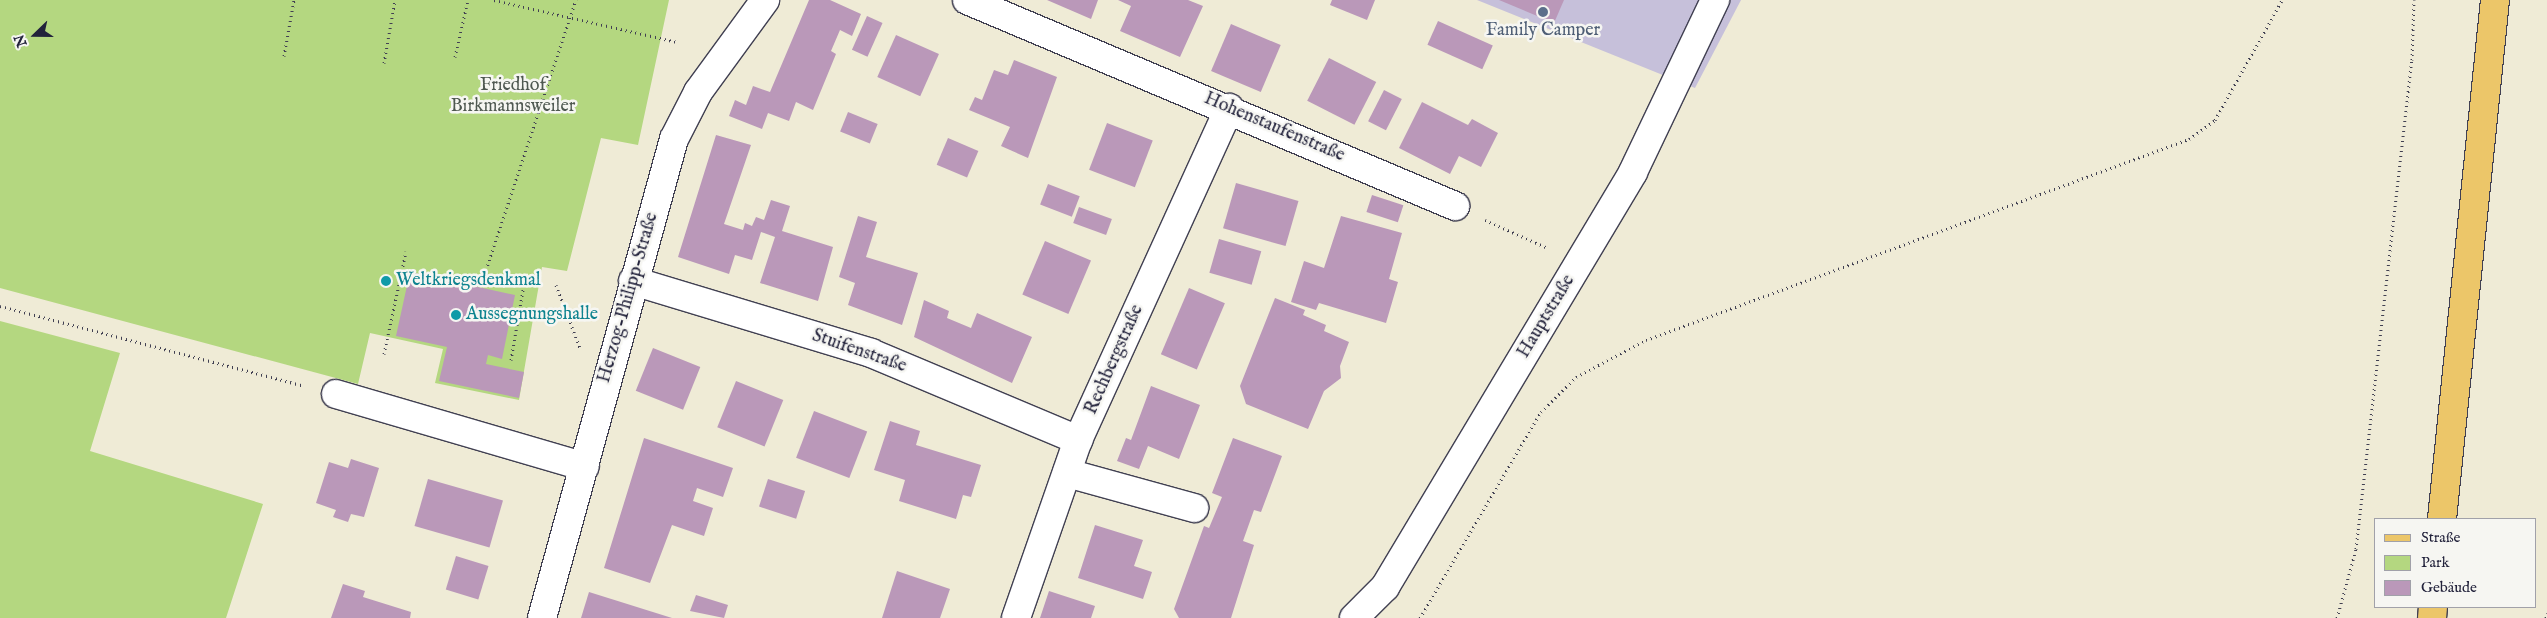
<!DOCTYPE html>
<html>
<head>
<meta charset="utf-8">
<style>
  body { margin:0 }
  #map { position:relative; width:2547px; height:618px; overflow:hidden; background:#efebd6; font-family:"IM FELL English",serif }
  div>[style] { position:absolute }
  .industrial>* { inset:0; background:#c6c0da }
  .green>* { inset:0; background:#b4d780 }
  .building>* { inset:0; background:#ba98b9; transform-origin:0 0 }
  .path>* { height:3px; margin-top:-1.5px; transform-origin:0; background:repeating-linear-gradient(90deg,#414052 0 1px,transparent 0 5px) }
  .roads { filter:drop-shadow(1px 0 #414052) drop-shadow(-1px 0 #414052) drop-shadow(0 1px #414052) drop-shadow(0 -1px #414052) }
  .minor>* { height:28px; margin:-14px; padding:0 14px; transform-origin:14px; border-radius:14px; background:#fff }
  .major>* { height:28px; margin:-14px; padding:0 14px; transform-origin:14px; border-radius:14px; background:#ecc669 }
  .dots>* { width:14px; height:14px; translate:-50% -50%; box-sizing:border-box; border:2px solid #f6f6f2; border-radius:50% }
  span { translate:-50% -50%; white-space:nowrap; text-align:center; line-height:1.15; -webkit-text-stroke:5px #f6f6f2; paint-order:stroke }
  .service-label { font-size:18px; color:#4e5e75 }
  .park-label { font-size:18px; color:#4e5850 }
  .street-label { font-size:18px; color:#22223b }
  .culture-label { font-size:18px; color:#0d838f }
  .left { translate:0 -50%; text-align:left }
  .legend { position:absolute; left:2374px; top:518px; width:162px; height:90px; box-sizing:border-box; background:#f6f6f2; border:1px solid #a1a1a9; margin:0; padding:6px 9px; list-style:none; font-size:15px; color:#22223b }
  .legend li { display:flex; align-items:center; gap:10px; height:25px }
  .legend b { width:25px; border:1px solid #a1a1a9 }
  .north { position:absolute; left:10px; top:10px; width:50px; height:50px; -webkit-text-stroke:4px #f6f6f2; paint-order:stroke; rotate:248deg; font-size:14px; font-weight:700; line-height:20px; text-align:center; color:#22223b }
  .north::after { content:''; display:block; margin:auto; width:18px; height:22px; background:#22223b; clip-path:polygon(50% 0,100% 100%,50% 72%,0 100%) }
</style>
</head>
<body>
<div id="map">
  <div class="industrial">
    <div style="clip-path:polygon(1477px 0,1741px 0,1695px 88px)"></div>
  </div>
  <div class="green">
    <div style="clip-path:polygon(0 0,669px 0,638px 145px,601px 138px,567px 271px,542px 267px,519px 400px,435px 383px,443px 349px,370px 333px,358px 384px,0 288px)"></div>
    <div style="clip-path:polygon(0 321px,120px 353px,90px 451px,263px 504px,226px 618px,0 618px)"></div>
  </div>
  <div class="building">
    <div style="clip-path:polygon(809px 0,830px 0,861px 14px,852px 36px,840px 30px,831px 51px,836px 54px,813px 110px,796px 102px,789px 121px,768px 113px,762px 129px,729px 116px,735px 100px,746px 105px,753px 86px,770px 92px)"></div>
    <div style="clip-path:polygon(1047px 0,1098px 0,1091px 19px)"></div>
    <div style="clip-path:polygon(1118px 0,1188px 0,1203px 6px,1180px 57px,1120px 31px,1131px 6px)"></div>
    <div style="clip-path:polygon(1332px 0,1375px 0,1367px 20px,1330px 5px)"></div>
    <div style="clip-path:polygon(1499px 0,1564px 0,1554px 23px)"></div>
    <div style="left:867px;top:16px;width:17px;height:37px;rotate:24deg"></div>
    <div style="left:1438px;top:21px;width:60px;height:26px;rotate:24deg"></div>
    <div style="left:1231px;top:24px;width:54px;height:51px;rotate:23deg"></div>
    <div style="left:896px;top:35px;width:47px;height:46px;rotate:24deg"></div>
    <div style="left:1329px;top:58px;width:53px;height:48px;rotate:27deg"></div>
    <div style="clip-path:polygon(1014px 60px,1057px 77px,1028px 158px,1001px 146px,1010px 127px,969px 110px,975px 97px,982px 100px,994px 70px,1008px 75px)"></div>
    <div style="left:1384px;top:90px;width:20px;height:35px;rotate:27deg"></div>
    <div style="clip-path:polygon(1422px 102px,1468px 125px,1472px 119px,1498px 133px,1481px 167px,1459px 156px,1450px 174px,1399px 148px)"></div>
    <div style="left:848px;top:112px;width:32px;height:21px;rotate:22deg"></div>
    <div style="left:1107px;top:123px;width:49px;height:50px;rotate:21deg"></div>
    <div style="clip-path:polygon(716px 135px,751px 145px,724px 224px,743px 230px,745px 223px,752px 226px,756px 217px,764px 220px,771px 200px,790px 206px,782px 231px,833px 247px,818px 301px,760px 283px,775px 237px,761px 232px,752px 260px,735px 255px,729px 274px,678px 257px)"></div>
    <div style="left:948px;top:138px;width:33px;height:29px;rotate:23deg"></div>
    <div style="left:1236px;top:183px;width:65px;height:47px;rotate:16deg"></div>
    <div style="left:1048px;top:184px;width:34px;height:22px;rotate:21deg"></div>
    <div style="left:1372px;top:195px;width:33px;height:18px;rotate:18deg"></div>
    <div style="left:1079px;top:207px;width:35px;height:17px;rotate:20deg"></div>
    <div style="clip-path:polygon(858px 216px,877px 222px,866px 257px,918px 273px,902px 325px,848px 305px,855px 283px,839px 277px)"></div>
    <div style="clip-path:polygon(1341px 216px,1402px 233px,1389px 279px,1398px 282px,1386px 323px,1319px 303px,1316px 310px,1291px 302px,1304px 261px,1324px 268px)"></div>
    <div style="left:1219px;top:239px;width:44px;height:35px;rotate:16deg"></div>
    <div style="left:1045px;top:241px;width:50px;height:58px;rotate:23deg"></div>
    <div style="clip-path:polygon(410px 272px,515px 295px,502px 359px,488px 355px,486px 364px,524px 372px,519px 398px,439px 381px,447px 347px,396px 336px)"></div>
    <div style="left:1189px;top:288px;width:39px;height:72px;rotate:23deg"></div>
    <div style="clip-path:polygon(1275px 298px,1305px 310px,1303px 315px,1326px 325px,1324px 331px,1349px 342px,1340px 366px,1341px 378px,1324px 391px,1308px 429px,1246px 404px,1240px 386px)"></div>
    <div style="clip-path:polygon(924px 300px,949px 311px,947px 318px,971px 328px,977px 313px,1032px 337px,1012px 383px,914px 337px)"></div>
    <div style="left:653px;top:348px;width:51px;height:46px;rotate:22deg"></div>
    <div style="left:736px;top:381px;width:51px;height:50px;rotate:22deg"></div>
    <div style="clip-path:polygon(1151px 386px,1200px 405px,1179px 459px,1148px 446px,1139px 469px,1117px 461px,1126px 438px,1131px 440px)"></div>
    <div style="left:814px;top:411px;width:57px;height:50px;rotate:21deg"></div>
    <div style="clip-path:polygon(890px 421px,920px 431px,916px 445px,981px 465px,971px 497px,963px 495px,956px 519px,899px 501px,905px 480px,874px 470px)"></div>
    <div style="clip-path:polygon(644px 438px,733px 468px,723px 497px,697px 488px,693px 501px,713px 508px,704px 536px,672px 525px,650px 583px,604px 568px)"></div>
    <div style="clip-path:polygon(1233px 438px,1282px 456px,1261px 512px,1254px 510px,1243px 541px,1254px 545px,1231px 618px,1179px 618px,1174px 609px,1204px 526px,1209px 528px,1222px 497px,1212px 493px)"></div>
    <div style="clip-path:polygon(351px 459px,379px 468px,364px 517px,351px 514px,348px 522px,333px 517px,336px 510px,316px 503px,329px 462px,348px 468px)"></div>
    <div style="left:428px;top:479px;width:78px;height:49px;rotate:16deg"></div>
    <div style="left:768px;top:479px;width:39px;height:29px;rotate:18deg"></div>
    <div style="clip-path:polygon(1095px 525px,1143px 540px,1134px 566px,1152px 572px,1143px 599px,1078px 578px)"></div>
    <div style="left:456px;top:556px;width:34px;height:35px;rotate:17deg"></div>
    <div style="clip-path:polygon(897px 571px,950px 589px,940px 618px,882px 618px)"></div>
    <div style="clip-path:polygon(343px 584px,365px 591px,363px 597px,411px 612px,410px 618px,331px 618px)"></div>
    <div style="clip-path:polygon(1049px 591px,1095px 606px,1091px 618px,1040px 618px)"></div>
    <div style="clip-path:polygon(589px 592px,672px 618px,581px 618px)"></div>
    <div style="clip-path:polygon(696px 595px,728px 605px,724px 618px,690px 611px)"></div>
  </div>
  <div class="path">
    <div style="left:494px;top:0;width:188px;rotate:12.9deg"></div>
    <div style="left:284px;top:56px;width:57px;rotate:-79.9deg"></div>
    <div style="left:455px;top:57px;width:58px;rotate:-77.2deg"></div>
    <div style="left:384px;top:63px;width:64px;rotate:-80.1deg"></div>
    <div style="left:1485px;top:220px;width:69px;rotate:24deg"></div>
    <div style="left:486px;top:270px;width:285px;rotate:-71.6deg"></div>
    <div style="left:556px;top:285px;width:67px;rotate:69.1deg"></div>
    <div style="left:0;top:306px;width:314px;rotate:14.7deg"></div>
    <div style="left:384px;top:354px;width:105px;rotate:-77.9deg"></div>
    <div style="left:511px;top:360px;width:83px;rotate:-80.3deg"></div>
    <div style="left:1420px;top:618px;width:239px;rotate:-59.6deg"></div>
    <div style="left:1541px;top:412px;width:49px;rotate:-45deg"></div>
    <div style="left:1576px;top:377px;width:79px;rotate:-27.9deg"></div>
    <div style="left:1646px;top:340px;width:579px;rotate:-20.31deg"></div>
    <div style="left:2189px;top:139px;width:32px;rotate:-36deg"></div>
    <div style="left:2215px;top:120px;width:137px;rotate:-60.8deg"></div>
    <div style="left:2337px;top:618px;width:72px;rotate:-74.6deg"></div>
    <div style="left:2356px;top:549px;width:492px;rotate:-83.5deg"></div>
    <div style="left:2412px;top:60px;width:60px;rotate:-88.1deg"></div>
    <div style="left:2546px;top:618px;width:5px;rotate:-79deg"></div>
  </div>
  <div class="roads">
    <div class="minor">
      <div style="left:967px;top:0;width:530px;rotate:22.89deg"></div>
      <div style="left:633px;top:281px;width:249px;rotate:16.8deg"></div>
      <div style="left:871px;top:353px;width:225px;rotate:22.8deg"></div>
      <div style="left:336px;top:394px;width:259px;rotate:16.3deg"></div>
      <div style="left:1067px;top:473px;width:132px;rotate:15.4deg"></div>
      <div style="left:542px;top:618px;width:497px;rotate:-74.6deg"></div>
      <div style="left:674px;top:139px;width:53px;rotate:-62.9deg"></div>
      <div style="left:698px;top:92px;width:114px;rotate:-53.9deg"></div>
      <div style="left:1016px;top:618px;width:188px;rotate:-70.8deg"></div>
      <div style="left:1078px;top:440px;width:365px;rotate:-65.5deg"></div>
      <div style="left:1354px;top:618px;width:44px;rotate:-45deg"></div>
      <div style="left:1385px;top:587px;width:483px;rotate:-59.1deg"></div>
      <div style="left:1633px;top:172px;width:191px;rotate:-64.5deg"></div>
    </div>
    <div class="major">
      <div style="left:2442px;top:519px;width:522px;rotate:-84.17deg"></div>
      <div style="left:2432px;top:618px;width:11px;rotate:-85deg"></div>
    </div>
  </div>
  <div class="dots">
    <div style="left:1543px;top:12px;background:#5c6f8a"></div>
    <div style="left:386px;top:281px;background:#0f9aa8"></div>
    <div style="left:456px;top:315px;background:#0f9aa8"></div>
  </div>
  <div class="service-label">
    <span style="left:1543px;top:31px">Family Camper</span>
  </div>
  <div class="park-label">
    <span style="left:513px;top:97px">Friedhof<br>Birkmannsweiler</span>
  </div>
  <div class="street-label">
    <span style="left:1274px;top:128px;rotate:23deg">Hohenstaufenstraße</span>
    <span style="left:629px;top:298px;rotate:-74deg">Herzog-Philipp-Straße</span>
    <span style="left:1547px;top:317px;rotate:-59deg">Hauptstraße</span>
    <span style="left:859px;top:352px;rotate:19deg">Stuifenstraße</span>
    <span style="left:1115px;top:360px;rotate:-66deg">Rechbergstraße</span>
  </div>
  <div class="culture-label">
    <span class="left" style="left:396px;top:281px">Weltkriegsdenkmal</span>
    <span class="left" style="left:466px;top:315px">Aussegnungshalle</span>
  </div>
  <ul class="legend">
  <li><b style="height:6px;background:#ecc669"></b>Straße</li>
  <li><b style="height:14px;background:#b4d780"></b>Park</li>
  <li><b style="height:14px;background:#ba98b9"></b>Gebäude</li>
  </ul>
  <div class="north">N</div>
</div>
</body>
</html>
